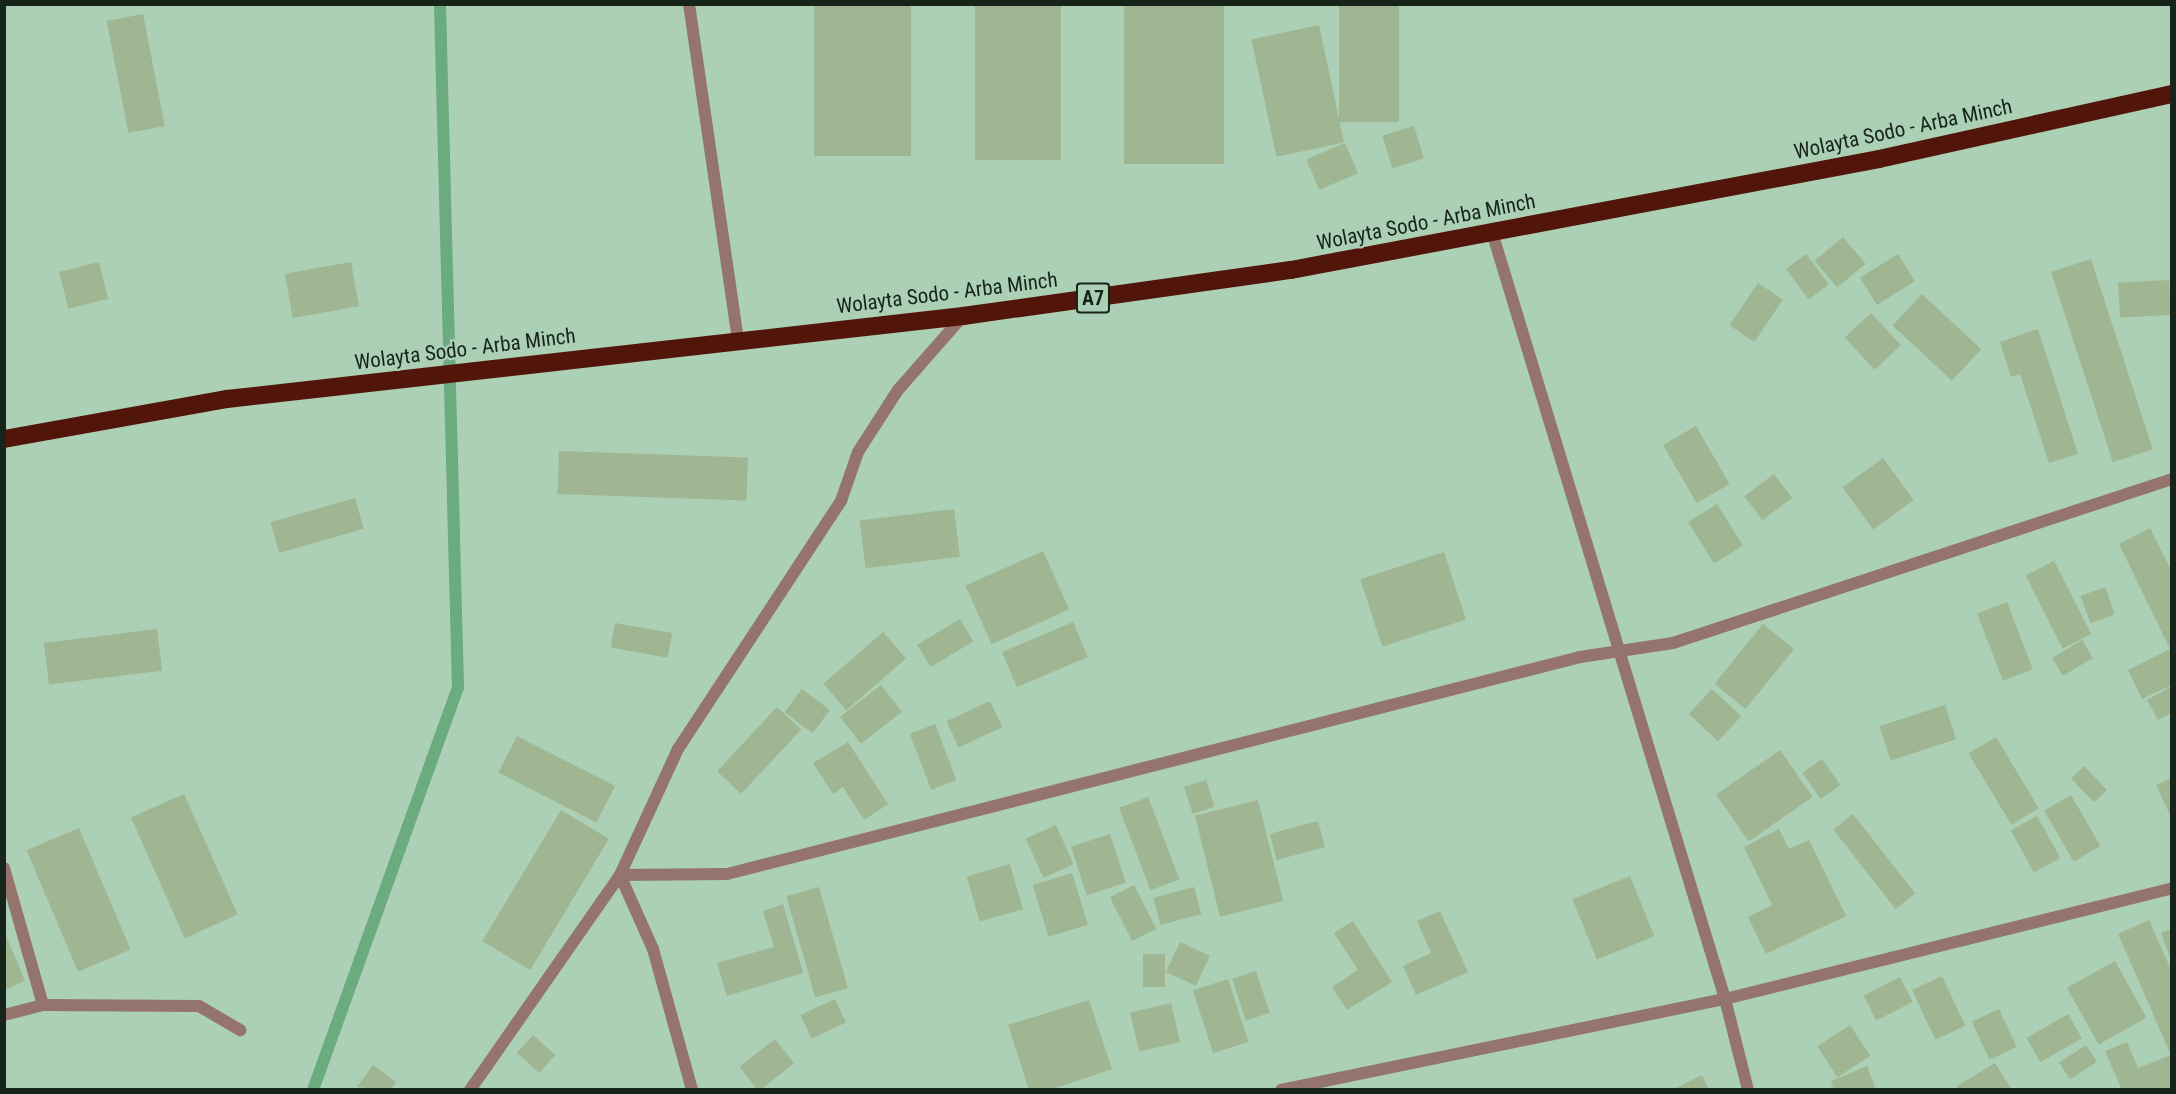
<!DOCTYPE html>
<html>
<head>
<meta charset="utf-8">
<style>
  body { margin:0 }
  #map { position:relative; width:2176px; height:1094px; overflow:hidden; background:#abd0b5; font-family:"Roboto Condensed",sans-serif }
  div>[style] { position:absolute }
  .stream>* { height:12px; margin:-6px; padding:0 6px; transform-origin:6px; border-radius:6px; background:#6bab7f }
  .building>* { inset:0; background:#a0b592; transform-origin:0 0 }
  .street>* { height:12px; margin:-6px; padding:0 6px; transform-origin:6px; border-radius:6px; background:#94746d }
  .highway>* { height:18px; margin:-9px; padding:0 9px; transform-origin:9px; border-radius:9px; background:#52150a }
  span { translate:-50% -50%; white-space:nowrap; text-align:center; line-height:1.15; -webkit-text-stroke:4.5px #abd0b5; paint-order:stroke }
  .shield-label span { padding:2px 4px; background:#abd0b5; border:2px solid; border-radius:4px; -webkit-text-stroke-width:0 }
  .shield-label { font-size:20px; color:#16241a; font-weight:700 }
  .street-label { font-size:21px; color:#16241a }
  .frame { position:absolute; inset:0; border:6px solid #16241a; pointer-events:none }
</style>
</head>
<body>
<div id="map">
  <div class="stream">
    <div style="left:313px;top:1090px;width:427px;rotate:-70.2deg"></div>
    <div style="left:458px;top:688px;width:684px;rotate:-91.51deg"></div>
  </div>
  <div class="building">
    <div style="left:814px;top:4px;width:97px;height:152px"></div>
    <div style="left:975px;top:4px;width:86px;height:156px"></div>
    <div style="left:1124px;top:4px;width:100px;height:160px"></div>
    <div style="left:1339px;top:4px;width:60px;height:118px"></div>
    <div style="left:143px;top:14px;width:114px;height:37px;rotate:79deg"></div>
    <div style="left:1319px;top:25px;width:120px;height:69px;rotate:78deg"></div>
    <div style="left:1414px;top:126px;width:34px;height:33px;rotate:73deg"></div>
    <div style="left:1345px;top:143px;width:33px;height:42px;rotate:67deg"></div>
    <div style="left:1843px;top:237px;width:35px;height:37px;rotate:50deg"></div>
    <div style="left:1806px;top:254px;width:38px;height:25px;rotate:53deg"></div>
    <div style="left:1898px;top:254px;width:32px;height:45px;rotate:58deg"></div>
    <div style="left:2091px;top:259px;width:200px;height:42px;rotate:72deg"></div>
    <div style="left:99px;top:262px;width:38px;height:41px;rotate:76deg"></div>
    <div style="left:351px;top:262px;width:45px;height:67px;rotate:80deg"></div>
    <div style="left:2169px;top:280px;width:35px;height:51px;rotate:87deg"></div>
    <div style="left:1758px;top:283px;width:30px;height:51px;rotate:34deg"></div>
    <div style="left:1922px;top:294px;width:81px;height:43px;rotate:43deg"></div>
    <div style="left:1871px;top:313px;width:44px;height:36px;rotate:47deg"></div>
    <div style="clip-path:polygon(2038px 329px,2078px 454px,2049px 463px,2020px 374px,2011px 377px,2000px 342px)"></div>
    <div style="left:1696px;top:426px;width:67px;height:38px;rotate:60deg"></div>
    <div style="left:559px;top:451px;width:189px;height:43px;rotate:2deg"></div>
    <div style="left:1883px;top:458px;width:52px;height:50px;rotate:54deg"></div>
    <div style="left:1774px;top:474px;width:30px;height:37px;rotate:53deg"></div>
    <div style="left:355px;top:498px;width:32px;height:88px;rotate:74deg"></div>
    <div style="left:1717px;top:504px;width:49px;height:34px;rotate:58deg"></div>
    <div style="left:954px;top:509px;width:48px;height:95px;rotate:83deg"></div>
    <div style="clip-path:polygon(2150px 528px,2172px 572px,2172px 685px,2142px 699px,2128px 670px,2170px 649px,2119px 544px)"></div>
    <div style="left:1043px;top:551px;width:64px;height:85px;rotate:66deg"></div>
    <div style="left:1444px;top:552px;width:71px;height:88px;rotate:72deg"></div>
    <div style="left:2054px;top:561px;width:82px;height:32px;rotate:63deg"></div>
    <div style="left:2105px;top:587px;width:29px;height:26px;rotate:70deg"></div>
    <div style="left:2007px;top:602px;width:72px;height:32px;rotate:69deg"></div>
    <div style="left:960px;top:619px;width:26px;height:50px;rotate:59deg"></div>
    <div style="left:1073px;top:622px;width:38px;height:77px;rotate:67deg"></div>
    <div style="left:615px;top:623px;width:58px;height:25px;rotate:10deg"></div>
    <div style="left:1763px;top:624px;width:40px;height:77px;rotate:39deg"></div>
    <div style="left:157px;top:629px;width:42px;height:114px;rotate:83deg"></div>
    <div style="left:883px;top:632px;width:35px;height:79px;rotate:49deg"></div>
    <div style="left:2082px;top:640px;width:21px;height:35px;rotate:59deg"></div>
    <div style="left:881px;top:685px;width:34px;height:52px;rotate:52deg"></div>
    <div style="clip-path:polygon(2172px 686px,2172px 713px,2158px 720px,2147px 700px)"></div>
    <div style="left:802px;top:689px;width:35px;height:29px;rotate:37deg"></div>
    <div style="left:1712px;top:689px;width:40px;height:34px;rotate:43deg"></div>
    <div style="left:990px;top:701px;width:29px;height:48px;rotate:65deg"></div>
    <div style="left:1945px;top:705px;width:36px;height:69px;rotate:72deg"></div>
    <div style="left:777px;top:707px;width:33px;height:88px;rotate:43deg"></div>
    <div style="left:935px;top:724px;width:60px;height:27px;rotate:69deg"></div>
    <div style="left:517px;top:736px;width:110px;height:41px;rotate:27deg"></div>
    <div style="left:1996px;top:737px;width:83px;height:32px;rotate:59deg"></div>
    <div style="clip-path:polygon(848px 742px,888px 804px,864px 820px,843px 787px,833px 794px,813px 763px)"></div>
    <div style="left:1780px;top:750px;width:57px;height:78px;rotate:55deg"></div>
    <div style="left:1822px;top:759px;width:32px;height:24px;rotate:55deg"></div>
    <div style="left:2084px;top:766px;width:33px;height:18px;rotate:46deg"></div>
    <div style="clip-path:polygon(2172px 778px,2172px 819px,2156px 785px)"></div>
    <div style="left:1206px;top:780px;width:28px;height:23px;rotate:72deg"></div>
    <div style="left:184px;top:794px;width:132px;height:58px;rotate:66deg"></div>
    <div style="left:2071px;top:795px;width:59px;height:31px;rotate:60deg"></div>
    <div style="left:1148px;top:797px;width:88px;height:31px;rotate:69deg"></div>
    <div style="left:1258px;top:800px;width:104px;height:65px;rotate:76deg"></div>
    <div style="left:561px;top:810px;width:56px;height:153px;rotate:31deg"></div>
    <div style="left:1853px;top:814px;width:101px;height:25px;rotate:52deg"></div>
    <div style="left:2037px;top:816px;width:48px;height:30px;rotate:61deg"></div>
    <div style="left:1318px;top:821px;width:27px;height:50px;rotate:75deg"></div>
    <div style="left:1056px;top:825px;width:43px;height:33px;rotate:66deg"></div>
    <div style="left:79px;top:828px;width:132px;height:57px;rotate:67deg"></div>
    <div style="clip-path:polygon(1779px 829px,1789px 849px,1809px 840px,1846px 916px,1766px 954px,1748px 917px,1772px 905px,1744px 847px)"></div>
    <div style="left:1110px;top:834px;width:51px;height:41px;rotate:72deg"></div>
    <div style="left:1010px;top:864px;width:47px;height:45px;rotate:74deg"></div>
    <div style="left:1072px;top:873px;width:54px;height:41px;rotate:73deg"></div>
    <div style="left:1630px;top:876px;width:65px;height:62px;rotate:68deg"></div>
    <div style="left:1134px;top:885px;width:49px;height:27px;rotate:63deg"></div>
    <div style="left:819px;top:887px;width:105px;height:34px;rotate:74deg"></div>
    <div style="left:1194px;top:887px;width:28px;height:42px;rotate:75deg"></div>
    <div style="clip-path:polygon(783px 904px,803px 973px,727px 996px,717px 963px,774px 947px,763px 911px)"></div>
    <div style="clip-path:polygon(1440px 911px,1468px 972px,1416px 995px,1403px 966px,1431px 953px,1417px 921px)"></div>
    <div style="clip-path:polygon(2149px 920px,2172px 972px,2172px 1090px,2122px 1090px,2105px 1051px,2127px 1042px,2138px 1068px,2171px 1055px,2118px 934px)"></div>
    <div style="clip-path:polygon(1353px 921px,1392px 982px,1347px 1010px,1332px 987px,1358px 970px,1334px 933px)"></div>
    <div style="clip-path:polygon(2172px 929px,2172px 960px,2171px 960px,2161px 933px)"></div>
    <div style="clip-path:polygon(4px 931px,25px 981px,4px 990px)"></div>
    <div style="left:1180px;top:942px;width:33px;height:33px;rotate:25deg"></div>
    <div style="left:1143px;top:954px;width:22px;height:33px"></div>
    <div style="left:2115px;top:961px;width:65px;height:55px;rotate:61deg"></div>
    <div style="left:1256px;top:971px;width:44px;height:25px;rotate:72deg"></div>
    <div style="left:1942px;top:976px;width:55px;height:33px;rotate:65deg"></div>
    <div style="left:1900px;top:977px;width:28px;height:41px;rotate:63deg"></div>
    <div style="left:1228px;top:979px;width:66px;height:37px;rotate:72deg"></div>
    <div style="left:835px;top:999px;width:26px;height:38px;rotate:65deg"></div>
    <div style="clip-path:polygon(1089px 1000px,1112px 1069px,1050px 1090px,1029px 1090px,1008px 1025px)"></div>
    <div style="left:1171px;top:1003px;width:40px;height:42px;rotate:77deg"></div>
    <div style="left:1999px;top:1009px;width:42px;height:30px;rotate:65deg"></div>
    <div style="left:2068px;top:1014px;width:28px;height:48px;rotate:60deg"></div>
    <div style="left:1850px;top:1025px;width:37px;height:39px;rotate:57deg"></div>
    <div style="left:533px;top:1035px;width:30px;height:24px;rotate:42deg"></div>
    <div style="left:775px;top:1039px;width:31px;height:45px;rotate:52deg"></div>
    <div style="left:2086px;top:1045px;width:20px;height:32px;rotate:57deg"></div>
    <div style="clip-path:polygon(1995px 1063px,2012px 1090px,1959px 1090px,1957px 1086px)"></div>
    <div style="clip-path:polygon(373px 1065px,396px 1082px,390px 1090px,357px 1087px)"></div>
    <div style="clip-path:polygon(1867px 1066px,1876px 1090px,1834px 1090px,1831px 1081px)"></div>
    <div style="clip-path:polygon(1702px 1075px,1709px 1090px,1672px 1090px)"></div>
  </div>
  <div class="street">
    <div style="left:689px;top:4px;width:341px;rotate:81.7deg"></div>
    <div style="left:1492px;top:232px;width:802px;rotate:73.1deg"></div>
    <div style="left:1725px;top:999px;width:94px;rotate:75.8deg"></div>
    <div style="left:4px;top:868px;width:142px;rotate:74.1deg"></div>
    <div style="left:620px;top:875px;width:107px;rotate:-0.5deg"></div>
    <div style="left:727px;top:874px;width:880px;rotate:-14.27deg"></div>
    <div style="left:1580px;top:657px;width:94px;rotate:-8.6deg"></div>
    <div style="left:1673px;top:643px;width:525px;rotate:-18.19deg"></div>
    <div style="left:620px;top:875px;width:81px;rotate:66deg"></div>
    <div style="left:653px;top:949px;width:146px;rotate:74.5deg"></div>
    <div style="left:4px;top:1015px;width:40px;rotate:-14.4deg"></div>
    <div style="left:43px;top:1005px;width:156px;rotate:0.4deg"></div>
    <div style="left:199px;top:1006px;width:48px;rotate:30.3deg"></div>
    <div style="left:470px;top:1090px;width:262px;rotate:-55.1deg"></div>
    <div style="left:620px;top:875px;width:139px;rotate:-65.3deg"></div>
    <div style="left:678px;top:749px;width:297px;rotate:-56.7deg"></div>
    <div style="left:841px;top:501px;width:52px;rotate:-70.9deg"></div>
    <div style="left:858px;top:452px;width:74px;rotate:-57.2deg"></div>
    <div style="left:898px;top:390px;width:98px;rotate:-48.7deg"></div>
    <div style="left:1281px;top:1090px;width:453px;rotate:-11.6deg"></div>
    <div style="left:1725px;top:999px;width:461px;rotate:-13.9deg"></div>
  </div>
  <div class="highway">
    <div style="left:4px;top:439px;width:227px;rotate:-10.2deg"></div>
    <div style="left:227px;top:399px;width:741px;rotate:-6.43deg"></div>
    <div style="left:963px;top:316px;width:331px;rotate:-8deg"></div>
    <div style="left:1291px;top:270px;width:598px;rotate:-10.69deg"></div>
    <div style="left:1879px;top:159px;width:300px;rotate:-12.5deg"></div>
  </div>
  <div class="shield-label">
    <span style="left:1093px;top:298px">A7</span>
  </div>
  <div class="street-label">
    <span style="left:1903px;top:129px;rotate:-12deg">Wolayta Sodo - Arba Minch</span>
    <span style="left:1426px;top:222px;rotate:-11deg">Wolayta Sodo - Arba Minch</span>
    <span style="left:947px;top:293px;rotate:-7deg">Wolayta Sodo - Arba Minch</span>
    <span style="left:465px;top:349px;rotate:-7deg">Wolayta Sodo - Arba Minch</span>
  </div>
  <div class="frame"></div>
</div>
</body>
</html>
